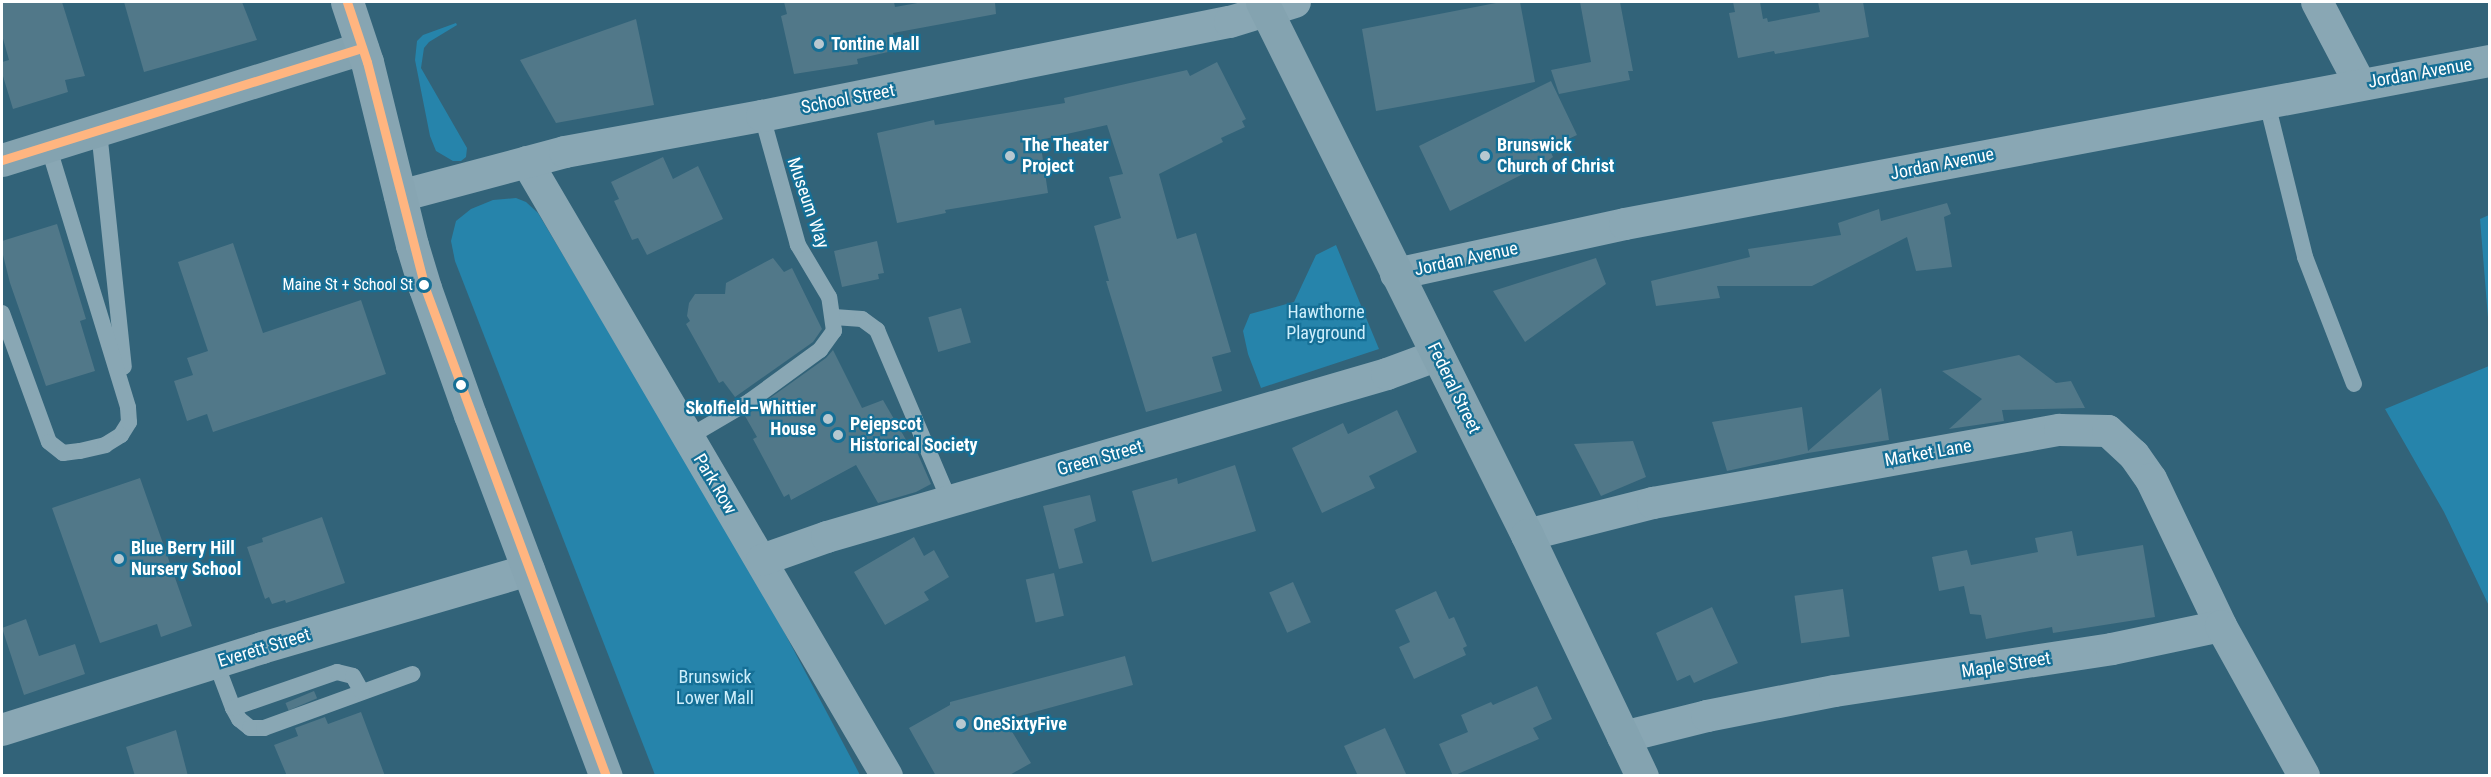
<!DOCTYPE html>
<html>
<head>
<meta charset="utf-8">
<style>
  body { margin:0 }
  #map { position:relative; width:2491px; height:777px; overflow:hidden; background:#326379; font-family:"Roboto Condensed",sans-serif }
  div>[style] { position:absolute }
  .green>* { inset:0; background:#2684ab }
  .building>* { inset:0; background:#517889; transform-origin:0 0 }
  .lane>* { height:16px; margin:-8px; padding:0 8px; transform-origin:8px; border-radius:8px; background:#89a7b4 }
  .street>* { height:32px; margin:-16px; padding:0 16px; transform-origin:16px; border-radius:16px; background:#89a7b4 }
  .secondary>* { height:33px; margin:-16.5px; padding:0 16.5px; transform-origin:16.5px; border-radius:16.5px; background:#84a3b0 }
  .primary>* { height:33px; margin:-16.5px; padding:0 16.5px; transform-origin:16.5px; border-radius:16.5px; background:#87a5b2 }
  .bus-1>* { height:9px; margin:-4.5px; padding:0 4.5px; transform-origin:4.5px; border-radius:4.5px; background:#ffb580 }
  .dots>* { width:16px; height:16px; translate:-50% -50%; box-sizing:border-box; border:3px solid #156f96; border-radius:50% }
  span { translate:-50% -50%; white-space:nowrap; text-align:center; line-height:1.15; -webkit-text-stroke:4.5px #156f96; paint-order:stroke }
  .bus-label { font-size:16px; color:#fff }
  .right { translate:-100% -50%; text-align:right }
  .poi-label { font-size:18px; color:#fff; font-weight:700 }
  .left { translate:0 -50%; text-align:left }
  .street-label { font-size:18px; color:#fff }
  .park-label { font-size:18px; color:#ceeffc }
  .frame { position:absolute; inset:0; border:3px solid #fff; pointer-events:none }
</style>
</head>
<body>
<div id="map">
  <div class="green">
    <div style="clip-path:polygon(456px 23px,457px 25px,429px 42px,424px 48px,421px 68px,467px 148px,466px 157px,461px 161px,453px 161px,436px 151px,430px 136px,415px 60px,417px 41px,423px 35px)"></div>
    <div style="clip-path:polygon(516px 198px,526px 202px,538px 213px,755px 577px,860px 775px,655px 775px,455px 261px,451px 241px,456px 221px,471px 209px,493px 200px)"></div>
    <div style="clip-path:polygon(2489px 215px,2489px 330px,2480px 219px)"></div>
    <div style="clip-path:polygon(1336px 245px,1379px 349px,1261px 388px,1248px 354px,1243px 331px,1250px 314px,1294px 302px,1316px 255px)"></div>
    <div style="clip-path:polygon(2489px 366px,2489px 606px,2444px 512px,2385px 409px)"></div>
  </div>
  <div class="building">
    <div style="clip-path:polygon(2px 2px,62px 2px,85px 76px,65px 80px,68px 92px,13px 109px,2px 73px,2px 62px,9px 60px,2px 35px)"></div>
    <div style="clip-path:polygon(124px 2px,242px 2px,257px 40px,144px 72px)"></div>
    <div style="clip-path:polygon(784px 2px,894px 2px,895px 7px,923px 2px,995px 2px,996px 14px,893px 33px,897px 50px,857px 59px,858px 64px,794px 74px,781px 16px,787px 14px)"></div>
    <div style="clip-path:polygon(1501px 2px,1520px 2px,1535px 82px,1376px 111px,1362px 29px)"></div>
    <div style="clip-path:polygon(1580px 2px,1620px 2px,1633px 71px,1628px 71px,1630px 80px,1559px 94px,1551px 70px,1591px 62px)"></div>
    <div style="clip-path:polygon(1733px 2px,1760px 2px,1763px 19px,1767px 18px,1768px 22px,1820px 12px,1818px 2px,1863px 2px,1869px 37px,1775px 54px,1774px 51px,1738px 58px,1729px 13px,1735px 12px)"></div>
    <div style="clip-path:polygon(636px 19px,654px 105px,556px 123px,520px 60px)"></div>
    <div style="clip-path:polygon(1217px 62px,1246px 119px,1242px 121px,1245px 127px,1221px 138px,1223px 142px,1159px 174px,1177px 239px,1196px 233px,1231px 352px,1212px 357px,1222px 391px,1146px 412px,1106px 281px,1109px 281px,1094px 226px,1121px 218px,1109px 177px,1123px 174px,1107px 125px,1040px 140px,1048px 193px,945px 210px,946px 213px,897px 223px,877px 133px,934px 120px,935px 125px,1065px 103px,1064px 98px,1187px 70px,1190px 76px)"></div>
    <div style="clip-path:polygon(1551px 81px,1577px 135px,1549px 148px,1553px 157px,1543px 164px,1450px 211px,1419px 146px)"></div>
    <div style="clip-path:polygon(663px 157px,673px 179px,698px 166px,723px 219px,647px 255px,638px 238px,632px 240px,614px 201px,619px 199px,611px 182px)"></div>
    <div style="clip-path:polygon(1947px 203px,1951px 214px,1944px 217px,1952px 267px,1916px 271px,1907px 237px,1812px 286px,1717px 286px,1720px 298px,1656px 306px,1651px 281px,1750px 257px,1748px 249px,1841px 235px,1838px 223px,1879px 209px,1881px 221px)"></div>
    <div style="clip-path:polygon(57px 224px,86px 319px,80px 321px,95px 371px,46px 386px,10px 283px,2px 251px,2px 241px)"></div>
    <div style="clip-path:polygon(877px 241px,884px 273px,878px 274px,879px 279px,842px 287px,834px 251px)"></div>
    <div style="clip-path:polygon(233px 243px,263px 333px,361px 300px,386px 374px,213px 432px,207px 414px,187px 421px,174px 381px,193px 375px,187px 358px,208px 351px,178px 262px)"></div>
    <div style="clip-path:polygon(773px 258px,784px 272px,792px 268px,822px 329px,813px 342px,735px 397px,723px 381px,719px 383px,686px 324px,690px 321px,687px 316px,689px 303px,695px 294px,725px 294px,726px 283px)"></div>
    <div style="clip-path:polygon(1596px 258px,1606px 284px,1525px 342px,1493px 291px)"></div>
    <div style="left:961px;top:308px;width:36px;height:34px;rotate:74deg"></div>
    <div style="clip-path:polygon(833px 350px,862px 408px,883px 400px,909px 445px,913px 443px,931px 484px,916px 492px,878px 503px,856px 465px,791px 500px,789px 494px,784px 497px,753px 439px,757px 437px,745px 416px,826px 358px)"></div>
    <div style="clip-path:polygon(2019px 355px,2056px 383px,2071px 381px,2085px 408px,2002px 410px,2004px 421px,1949px 429px,1982px 399px,1942px 371px)"></div>
    <div style="clip-path:polygon(1881px 388px,1889px 440px,1808px 453px,1727px 471px,1712px 422px,1802px 407px,1808px 451px)"></div>
    <div style="clip-path:polygon(1397px 410px,1417px 452px,1369px 476px,1375px 488px,1322px 513px,1292px 448px,1343px 423px,1348px 434px)"></div>
    <div style="clip-path:polygon(1633px 441px,1646px 477px,1601px 496px,1574px 444px)"></div>
    <div style="clip-path:polygon(1235px 465px,1256px 531px,1152px 562px,1132px 491px,1177px 478px,1178px 484px)"></div>
    <div style="clip-path:polygon(140px 478px,192px 626px,161px 637px,157px 624px,100px 643px,52px 508px)"></div>
    <div style="clip-path:polygon(1090px 495px,1096px 521px,1074px 529px,1083px 563px,1059px 569px,1043px 506px)"></div>
    <div style="clip-path:polygon(322px 517px,345px 583px,286px 603px,285px 600px,272px 604px,269px 597px,265px 599px,247px 547px,263px 542px,262px 538px)"></div>
    <div style="clip-path:polygon(2072px 531px,2077px 556px,2143px 545px,2155px 617px,2053px 633px,2052px 627px,1986px 639px,1981px 615px,1970px 614px,1964px 586px,1939px 591px,1932px 557px,1967px 550px,1971px 565px,2038px 552px,2035px 538px)"></div>
    <div style="clip-path:polygon(914px 537px,924px 556px,934px 550px,949px 577px,924px 592px,929px 600px,885px 625px,854px 572px)"></div>
    <div style="left:1054px;top:573px;width:44px;height:29px;rotate:77deg"></div>
    <div style="left:1293px;top:582px;width:44px;height:26px;rotate:66deg"></div>
    <div style="left:1843px;top:589px;width:48px;height:49px;rotate:82deg"></div>
    <div style="clip-path:polygon(1436px 591px,1449px 619px,1454px 617px,1467px 646px,1463px 648px,1466px 655px,1414px 679px,1399px 647px,1410px 642px,1395px 610px)"></div>
    <div style="clip-path:polygon(1712px 607px,1738px 663px,1694px 683px,1690px 675px,1677px 681px,1656px 633px)"></div>
    <div style="clip-path:polygon(26px 619px,39px 656px,75px 644px,85px 674px,24px 695px,2px 628px)"></div>
    <div style="clip-path:polygon(1125px 656px,1133px 685px,1005px 720px,1031px 763px,1008px 776px,936px 776px,909px 728px,950px 705px,950px 702px)"></div>
    <div style="clip-path:polygon(1537px 686px,1552px 719px,1533px 728px,1539px 739px,1453px 776px,1439px 744px,1468px 732px,1461px 715px,1491px 702px,1493px 705px)"></div>
    <div style="left:314px;top:691px;width:8px;height:31px;rotate:67deg"></div>
    <div style="clip-path:polygon(361px 712px,385px 776px,287px 776px,274px 745px,298px 736px,295px 728px,325px 717px,328px 724px)"></div>
    <div style="clip-path:polygon(1385px 728px,1407px 776px,1358px 776px,1344px 746px)"></div>
    <div style="clip-path:polygon(176px 730px,188px 776px,135px 776px,126px 747px)"></div>
  </div>
  <div class="lane">
    <div style="left:2267px;top:103px;width:159px;rotate:76.1deg"></div>
    <div style="left:2305px;top:257px;width:136px;rotate:68.9deg"></div>
    <div style="left:99px;top:131px;width:237px;rotate:84deg"></div>
    <div style="left:2px;top:313px;width:137px;rotate:70deg"></div>
    <div style="left:49px;top:442px;width:18px;rotate:38deg"></div>
    <div style="left:63px;top:453px;width:17px;rotate:-7deg"></div>
    <div style="left:80px;top:451px;width:26px;rotate:-13deg"></div>
    <div style="left:105px;top:445px;width:19px;rotate:-32deg"></div>
    <div style="left:121px;top:435px;width:15px;rotate:-58deg"></div>
    <div style="left:129px;top:422px;width:15px;rotate:-94deg"></div>
    <div style="left:128px;top:407px;width:273px;rotate:-107deg"></div>
    <div style="left:834px;top:317px;width:28px;rotate:4deg"></div>
    <div style="left:862px;top:319px;width:19px;rotate:36deg"></div>
    <div style="left:877px;top:330px;width:187px;rotate:67deg"></div>
    <div style="left:687px;top:438px;width:73px;rotate:-30.4deg"></div>
    <div style="left:750px;top:401px;width:87px;rotate:-36.1deg"></div>
    <div style="left:820px;top:350px;width:24px;rotate:-54deg"></div>
    <div style="left:834px;top:331px;width:34px;rotate:-98deg"></div>
    <div style="left:829px;top:297px;width:61px;rotate:-120.8deg"></div>
    <div style="left:798px;top:245px;width:134px;rotate:-105.6deg"></div>
    <div style="left:216px;top:663px;width:48px;rotate:69.3deg"></div>
    <div style="left:233px;top:708px;width:13px;rotate:61deg"></div>
    <div style="left:239px;top:719px;width:14px;rotate:39deg"></div>
    <div style="left:250px;top:728px;width:14px"></div>
    <div style="left:264px;top:728px;width:158px;rotate:-20deg"></div>
    <div style="left:233px;top:708px;width:110px;rotate:-19.1deg"></div>
    <div style="left:337px;top:672px;width:16px;rotate:14deg"></div>
    <div style="left:353px;top:676px;width:18px;rotate:61deg"></div>
  </div>
  <div class="street">
    <div style="left:2317px;top:2px;width:93px;rotate:62.3deg"></div>
    <div style="left:527px;top:162px;width:712px;rotate:59.62deg"></div>
    <div style="left:400px;top:196px;width:171px;rotate:-14.9deg"></div>
    <div style="left:565px;top:152px;width:200px;rotate:-10.4deg"></div>
    <div style="left:762px;top:116px;width:477px;rotate:-11.4deg"></div>
    <div style="left:1230px;top:22px;width:68px;rotate:-17.1deg"></div>
    <div style="left:1396px;top:274px;width:234px;rotate:-12.3deg"></div>
    <div style="left:1625px;top:224px;width:880px;rotate:-10.67deg"></div>
    <div style="left:1527px;top:535px;width:130px;rotate:-14.3deg"></div>
    <div style="left:1653px;top:503px;width:413px;rotate:-10.2deg"></div>
    <div style="left:2060px;top:430px;width:48px;rotate:1.2deg"></div>
    <div style="left:2108px;top:431px;width:35px;rotate:43deg"></div>
    <div style="left:2134px;top:455px;width:29px;rotate:55deg"></div>
    <div style="left:2151px;top:479px;width:163px;rotate:64.5deg"></div>
    <div style="left:762px;top:560px;width:69px;rotate:-19.5deg"></div>
    <div style="left:827px;top:537px;width:583px;rotate:-16.23deg"></div>
    <div style="left:1387px;top:374px;width:54px;rotate:-20.4deg"></div>
    <div style="left:2px;top:730px;width:273px;rotate:-17.5deg"></div>
    <div style="left:262px;top:648px;width:278px;rotate:-16.3deg"></div>
    <div style="left:1623px;top:737px;width:87px;rotate:-14deg"></div>
    <div style="left:1707px;top:716px;width:130px;rotate:-11.1deg"></div>
    <div style="left:1835px;top:691px;width:280px;rotate:-8.6deg"></div>
    <div style="left:2112px;top:649px;width:111px;rotate:-11.9deg"></div>
    <div style="left:2221px;top:626px;width:171px;rotate:61deg"></div>
  </div>
  <div class="secondary">
    <div style="left:1262px;top:2px;width:595px;rotate:63.56deg"></div>
    <div style="left:1527px;top:535px;width:267px;rotate:64.5deg"></div>
    <div style="left:2px;top:160px;width:377px;rotate:-17.3deg"></div>
  </div>
  <div class="primary">
    <div style="left:347px;top:2px;width:63px;rotate:71.6deg"></div>
    <div style="left:367px;top:62px;width:188px;rotate:76.2deg"></div>
    <div style="left:412px;top:245px;width:45px;rotate:73.2deg"></div>
    <div style="left:425px;top:288px;width:135px;rotate:70.5deg"></div>
    <div style="left:470px;top:415px;width:386px;rotate:69.4deg"></div>
  </div>
  <div class="bus-1">
    <div style="left:347px;top:2px;width:63px;rotate:71.6deg"></div>
    <div style="left:367px;top:62px;width:233px;rotate:75.6deg"></div>
    <div style="left:425px;top:288px;width:520px;rotate:69.65deg"></div>
    <div style="left:2px;top:160px;width:377px;rotate:-17.3deg"></div>
  </div>
  <div class="dots">
    <div style="left:819px;top:44px;background:#b7c8d0"></div>
    <div style="left:1010px;top:156px;background:#b7c8d0"></div>
    <div style="left:1485px;top:156px;background:#b7c8d0"></div>
    <div style="left:424px;top:285px;background:#fff"></div>
    <div style="left:461px;top:385px;background:#fff"></div>
    <div style="left:828px;top:419px;background:#b7c8d0"></div>
    <div style="left:838px;top:435px;background:#b7c8d0"></div>
    <div style="left:119px;top:559px;background:#b7c8d0"></div>
    <div style="left:961px;top:724px;background:#b7c8d0"></div>
  </div>
  <div class="bus-label">
    <span class="right" style="left:413px;top:285px">Maine St + School St</span>
  </div>
  <div class="poi-label">
    <span class="left" style="left:831px;top:44px">Tontine Mall</span>
    <span class="left" style="left:1022px;top:156px">The Theater<br>Project</span>
    <span class="left" style="left:1497px;top:156px">Brunswick<br>Church of Christ</span>
    <span class="right" style="left:816px;top:419px">Skolfield–Whittier<br>House</span>
    <span class="left" style="left:850px;top:435px">Pejepscot<br>Historical Society</span>
    <span class="left" style="left:131px;top:559px">Blue Berry Hill<br>Nursery School</span>
    <span class="left" style="left:973px;top:724px">OneSixtyFive</span>
  </div>
  <div class="street-label">
    <span style="left:2420px;top:73px;rotate:-10deg">Jordan Avenue</span>
    <span style="left:848px;top:99px;rotate:-11deg">School Street</span>
    <span style="left:1942px;top:164px;rotate:-11deg">Jordan Avenue</span>
    <span style="left:808px;top:203px;rotate:71deg">Museum Way</span>
    <span style="left:1466px;top:259px;rotate:-12deg">Jordan Avenue</span>
    <span style="left:1454px;top:388px;rotate:64deg">Federal Street</span>
    <span style="left:1928px;top:453px;rotate:-10deg">Market Lane</span>
    <span style="left:1100px;top:458px;rotate:-16deg">Green Street</span>
    <span style="left:715px;top:484px;rotate:59deg">Park Row</span>
    <span style="left:264px;top:648px;rotate:-17deg">Everett Street</span>
    <span style="left:2006px;top:665px;rotate:-9deg">Maple Street</span>
  </div>
  <div class="park-label">
    <span style="left:1326px;top:323px">Hawthorne<br>Playground</span>
    <span style="left:715px;top:688px">Brunswick<br>Lower Mall</span>
  </div>
  <div class="frame"></div>
</div>
</body>
</html>
